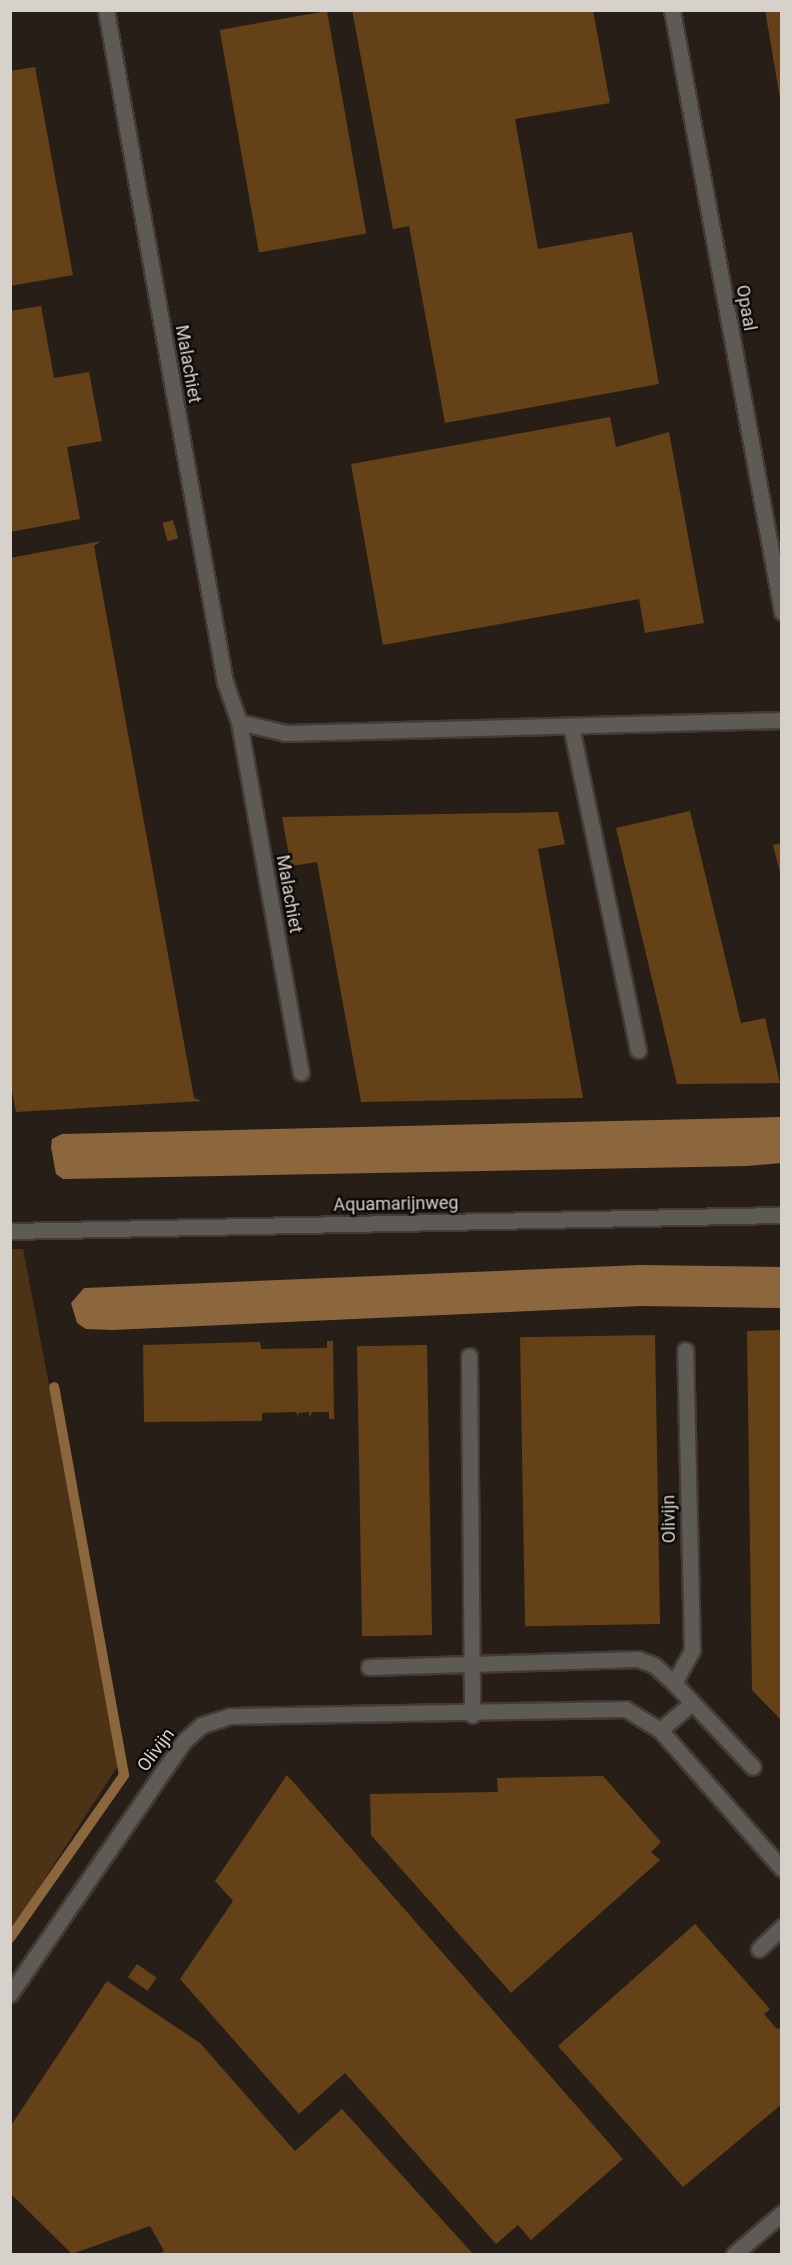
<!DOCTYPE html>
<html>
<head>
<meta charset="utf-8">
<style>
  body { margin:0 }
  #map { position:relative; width:792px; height:2265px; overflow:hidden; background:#271f17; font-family:Roboto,sans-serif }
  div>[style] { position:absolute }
  .green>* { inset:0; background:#4d3316 }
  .water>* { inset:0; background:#8c673e }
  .stream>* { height:10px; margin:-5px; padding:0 5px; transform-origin:5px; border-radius:5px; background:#8c673e }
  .building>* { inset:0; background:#644117; transform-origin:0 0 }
  .roads { filter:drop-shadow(2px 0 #433b34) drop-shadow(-2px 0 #433b34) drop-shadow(0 2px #433b34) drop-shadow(0 -2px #433b34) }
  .service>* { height:15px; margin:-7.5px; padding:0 7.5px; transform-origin:7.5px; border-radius:7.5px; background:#5e5a56 }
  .minor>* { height:15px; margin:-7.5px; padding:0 7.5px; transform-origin:7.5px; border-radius:7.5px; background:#5e5a56 }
  .tertiary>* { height:15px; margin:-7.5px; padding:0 7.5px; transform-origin:7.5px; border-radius:7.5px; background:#5e5a56 }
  span { translate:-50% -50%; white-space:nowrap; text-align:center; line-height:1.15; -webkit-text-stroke:5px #0d0a07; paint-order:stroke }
  .street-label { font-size:18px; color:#d6d1cb }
  .frame { position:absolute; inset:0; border:12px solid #d6d1cb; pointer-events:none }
</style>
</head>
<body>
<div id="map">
  <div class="green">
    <div style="clip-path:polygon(11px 1249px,23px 1249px,121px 1761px,11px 1931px)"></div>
  </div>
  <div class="water">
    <div style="clip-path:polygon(781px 1117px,781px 1163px,747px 1166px,63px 1179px,56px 1174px,51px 1147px,52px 1139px,62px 1134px)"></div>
    <div style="clip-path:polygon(640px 1265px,781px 1267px,781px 1308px,641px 1306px,112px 1330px,86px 1329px,77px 1323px,71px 1303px,84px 1288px)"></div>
  </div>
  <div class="stream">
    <div style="left:10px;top:1938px;width:199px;rotate:-55deg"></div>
    <div style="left:124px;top:1775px;width:394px;rotate:-100.2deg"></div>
  </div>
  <div class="building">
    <div style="clip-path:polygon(352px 10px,593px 10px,610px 103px,515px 119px,538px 249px,632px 232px,659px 384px,445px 423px,409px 226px,393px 229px)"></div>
    <div style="clip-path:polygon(765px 10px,782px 10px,782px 98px,780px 98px)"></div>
    <div style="left:327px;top:11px;width:226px;height:109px;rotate:80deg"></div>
    <div style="clip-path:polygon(35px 67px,73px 275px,10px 286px,10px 71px)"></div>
    <div style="clip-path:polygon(41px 306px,54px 378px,89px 372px,102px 441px,67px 447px,80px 519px,10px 532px,10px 311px)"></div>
    <div style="clip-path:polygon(610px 417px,616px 447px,669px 432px,704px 623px,645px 633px,639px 599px,383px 645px,351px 464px)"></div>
    <div style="left:173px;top:520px;width:19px;height:11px;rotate:74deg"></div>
    <div style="clip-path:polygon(101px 541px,94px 546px,194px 1098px,202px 1101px,16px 1112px,10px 1081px,10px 558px)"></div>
    <div style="clip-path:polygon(690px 811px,741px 1023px,765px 1018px,780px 1083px,677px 1084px,616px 828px)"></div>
    <div style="clip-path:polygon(558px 812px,565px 844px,538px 849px,583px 1098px,361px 1102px,317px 862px,291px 866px,282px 817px)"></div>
    <div style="clip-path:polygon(782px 843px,782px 876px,781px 876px,773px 845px)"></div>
    <div style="clip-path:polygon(782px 1330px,782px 1721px,752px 1690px,747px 1331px)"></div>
    <div style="left:655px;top:1335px;width:289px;height:135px;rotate:89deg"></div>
    <div style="clip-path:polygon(327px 1341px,333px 1341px,334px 1419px,329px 1419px,329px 1412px,312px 1412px,309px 1418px,309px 1412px,298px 1413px,299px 1418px,296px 1412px,262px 1413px,262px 1421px,144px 1422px,143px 1345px,260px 1342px,261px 1349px,327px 1348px)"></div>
    <div style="left:427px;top:1345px;width:290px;height:70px;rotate:89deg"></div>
    <div style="clip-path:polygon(287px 1775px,623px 2159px,531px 2240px,518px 2225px,496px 2244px,345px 2073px,299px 2114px,180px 1979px,233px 1901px,215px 1881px)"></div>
    <div style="clip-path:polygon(603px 1776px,661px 1842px,651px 1852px,660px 1860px,511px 1993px,371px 1835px,370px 1794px,498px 1792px,497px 1778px)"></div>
    <div style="clip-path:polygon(695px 1924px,770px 2009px,764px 2014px,777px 2029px,782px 2027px,782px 2104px,683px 2187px,558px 2046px)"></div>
    <div style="left:137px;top:1964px;width:24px;height:16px;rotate:35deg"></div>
    <div style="clip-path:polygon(107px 1981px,200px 2043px,295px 2151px,342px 2109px,473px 2254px,158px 2254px,164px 2251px,150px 2226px,72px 2254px,10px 2193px,10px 2127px)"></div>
  </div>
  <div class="roads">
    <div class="service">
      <div style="left:239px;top:722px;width:356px;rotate:80deg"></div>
      <div style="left:571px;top:726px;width:331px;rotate:78.3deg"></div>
      <div style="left:469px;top:1356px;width:359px;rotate:89.5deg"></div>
      <div style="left:369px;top:1667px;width:269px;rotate:-1.7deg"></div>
      <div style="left:638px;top:1659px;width:17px;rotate:21deg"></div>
      <div style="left:654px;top:1665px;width:27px;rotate:42deg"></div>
      <div style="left:674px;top:1683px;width:115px;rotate:46.8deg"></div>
      <div style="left:674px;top:1683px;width:38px;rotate:-61deg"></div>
      <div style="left:692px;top:1650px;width:300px;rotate:-91.3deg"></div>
      <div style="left:660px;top:1730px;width:42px;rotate:-40.2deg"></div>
      <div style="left:759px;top:1949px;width:32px;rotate:-44deg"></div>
    </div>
    <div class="minor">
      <div style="left:106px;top:10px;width:682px;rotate:79.96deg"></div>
      <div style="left:225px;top:682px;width:42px;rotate:70.7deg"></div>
      <div style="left:239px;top:722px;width:47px;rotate:13.4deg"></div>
      <div style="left:285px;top:733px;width:497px;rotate:-1.5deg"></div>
      <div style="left:672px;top:10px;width:612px;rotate:79.64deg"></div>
      <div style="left:10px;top:1994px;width:307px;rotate:-55.5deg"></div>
      <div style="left:184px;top:1741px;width:24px;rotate:-42deg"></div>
      <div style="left:202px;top:1725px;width:29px;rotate:-18deg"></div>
      <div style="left:230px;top:1716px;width:396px;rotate:-1deg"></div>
      <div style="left:626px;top:1709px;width:40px;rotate:32deg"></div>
      <div style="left:660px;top:1730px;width:185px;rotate:48.7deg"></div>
    </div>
    <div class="tertiary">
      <div style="left:10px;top:1231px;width:772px;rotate:-1.19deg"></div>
      <div style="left:734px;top:2254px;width:63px;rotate:-40.5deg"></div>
    </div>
  </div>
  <div class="street-label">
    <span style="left:746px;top:308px;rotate:80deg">Opaal</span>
    <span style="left:188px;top:364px;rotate:80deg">Malachiet</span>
    <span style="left:289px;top:894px;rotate:80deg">Malachiet</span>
    <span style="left:396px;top:1204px;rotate:-1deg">Aquamarijnweg</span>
    <span style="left:669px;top:1519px;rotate:-91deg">Olivijn</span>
    <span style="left:156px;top:1750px;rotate:-53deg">Olivijn</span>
  </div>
  <div class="frame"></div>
</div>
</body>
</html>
